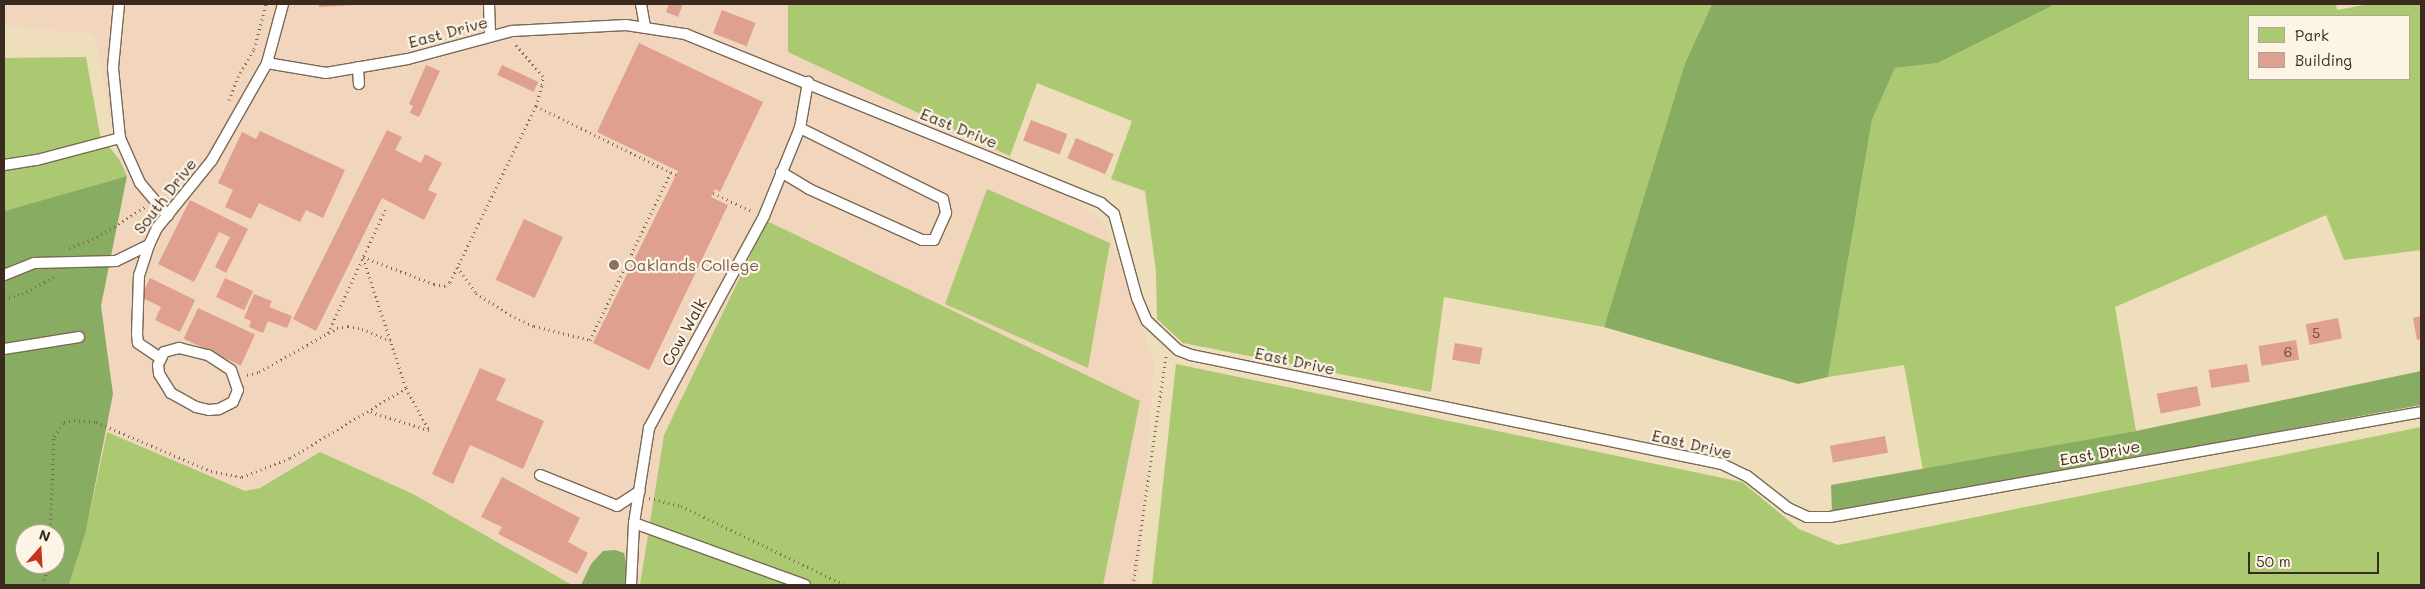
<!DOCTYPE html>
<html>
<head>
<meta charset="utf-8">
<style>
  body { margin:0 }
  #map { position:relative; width:2425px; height:589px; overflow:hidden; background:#eedebc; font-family:Mali,sans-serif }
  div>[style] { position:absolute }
  .built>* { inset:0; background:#f1d5bd }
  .green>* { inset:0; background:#abc970 }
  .forest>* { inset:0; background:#88ad62 }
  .building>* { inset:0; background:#dfa08f; transform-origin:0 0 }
  .path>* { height:3px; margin-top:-1.5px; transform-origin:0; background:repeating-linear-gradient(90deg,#7a6955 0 1px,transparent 0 5px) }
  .roads { filter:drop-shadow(1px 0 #7a6955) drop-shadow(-1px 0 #7a6955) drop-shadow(0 1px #7a6955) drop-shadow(0 -1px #7a6955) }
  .lane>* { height:10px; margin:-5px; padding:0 5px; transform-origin:5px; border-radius:5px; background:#fff }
  .dots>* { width:14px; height:14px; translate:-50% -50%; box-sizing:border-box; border:2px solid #fcf5e5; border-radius:50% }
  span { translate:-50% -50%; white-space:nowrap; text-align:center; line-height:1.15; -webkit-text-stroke:4.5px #fcf5e5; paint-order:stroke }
  .number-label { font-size:14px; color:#64483a }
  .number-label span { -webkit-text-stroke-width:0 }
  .street-label { font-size:16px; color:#3b2a1e }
  .education-label { font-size:16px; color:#785e54 }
  .left { translate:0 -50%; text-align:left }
  .frame { position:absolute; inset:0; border:5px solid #3b2a1e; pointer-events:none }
  .legend { position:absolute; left:2248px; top:15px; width:162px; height:65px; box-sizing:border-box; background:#fcf5e5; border:1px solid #afa495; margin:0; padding:6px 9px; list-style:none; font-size:15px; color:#3b2a1e }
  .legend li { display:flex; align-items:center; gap:10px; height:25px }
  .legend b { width:25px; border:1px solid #afa495 }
  .north { position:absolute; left:15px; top:524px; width:50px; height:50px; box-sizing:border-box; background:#fcf5e5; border:1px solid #afa495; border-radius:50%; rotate:19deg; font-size:14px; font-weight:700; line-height:20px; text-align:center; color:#3b2a1e }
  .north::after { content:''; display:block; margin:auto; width:18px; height:22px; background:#c8321e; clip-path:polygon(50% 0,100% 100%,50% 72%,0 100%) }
  .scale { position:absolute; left:2248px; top:552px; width:131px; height:22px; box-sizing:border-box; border:2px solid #3b2a1e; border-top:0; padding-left:6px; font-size:15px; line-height:18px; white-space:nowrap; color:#3b2a1e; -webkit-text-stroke:4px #fcf5e5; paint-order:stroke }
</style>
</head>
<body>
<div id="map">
  <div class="built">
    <div style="clip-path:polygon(4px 4px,788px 4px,788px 52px,1010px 156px,1105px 224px,1154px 363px,1139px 585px,69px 585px,86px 531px,113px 394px,101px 306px,127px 176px,119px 159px,94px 34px,4px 26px)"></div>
  </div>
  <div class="green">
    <div style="clip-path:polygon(788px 4px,1712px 4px,1685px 63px,1604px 327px,1444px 297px,1431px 392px,1183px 343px,1157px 319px,1156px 271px,1145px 191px,1111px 179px,1132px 121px,1037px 83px,1010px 156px,788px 52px)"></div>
    <div style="clip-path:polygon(evenodd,2056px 4px,2336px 4px,2337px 10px,2369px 4px,2421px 4px,2421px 250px,2344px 260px,2326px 215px,2115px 307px,2136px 431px,1923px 470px,1904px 365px,1828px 377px,1872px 120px,1895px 68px,1938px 63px,2056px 4px,2249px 16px,2409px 16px,2409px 79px,2249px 79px,2249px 16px)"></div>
    <div style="clip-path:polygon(86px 57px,100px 135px,119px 159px,127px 176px,4px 211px,4px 58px)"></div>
    <div style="clip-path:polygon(987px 189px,1110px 243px,1088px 368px,945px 304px)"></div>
    <div style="clip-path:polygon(767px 221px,1140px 401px,1103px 585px,640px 585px,664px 435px)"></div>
    <div style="clip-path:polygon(1176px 364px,1742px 482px,1799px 529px,1838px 545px,2421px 427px,2421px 585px,1152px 585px)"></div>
    <div style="clip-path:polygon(107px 432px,245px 491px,260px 488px,320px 452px,413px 494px,572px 585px,69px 585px,86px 531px)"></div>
  </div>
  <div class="forest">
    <div style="clip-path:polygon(1712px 4px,2056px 4px,1938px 63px,1895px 68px,1872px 120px,1828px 377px,1798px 384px,1604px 327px,1685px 63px)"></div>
    <div style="clip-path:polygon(evenodd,127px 176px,101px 306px,113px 394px,86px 531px,69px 585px,4px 585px,4px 211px,127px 176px,25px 534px,55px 534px,55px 564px,25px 564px,25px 534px)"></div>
    <div style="clip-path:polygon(2421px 371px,2421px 405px,1832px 513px,1831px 485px,2136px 431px)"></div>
    <div style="clip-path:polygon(615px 550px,624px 553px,628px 571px,626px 585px,581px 585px,591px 564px,603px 551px)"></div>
  </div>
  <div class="building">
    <div style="clip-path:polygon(319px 4px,354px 4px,354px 5px,319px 7px)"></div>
    <div style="clip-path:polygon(669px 4px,683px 4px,678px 17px,666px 12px)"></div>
    <div style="left:722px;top:10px;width:36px;height:25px;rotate:21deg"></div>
    <div style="clip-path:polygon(639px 43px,763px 102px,720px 192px,715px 189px,711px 197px,728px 205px,649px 370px,593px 343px,678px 171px,597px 132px)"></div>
    <div style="clip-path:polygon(426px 65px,440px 71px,419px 117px,410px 113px,413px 106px,409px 104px)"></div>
    <div style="left:502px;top:65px;width:40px;height:11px;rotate:25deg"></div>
    <div style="left:1031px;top:120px;width:39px;height:22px;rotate:21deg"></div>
    <div style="clip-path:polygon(387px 130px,402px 137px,395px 150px,421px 163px,425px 154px,442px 163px,428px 190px,437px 194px,424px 220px,382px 198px,316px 331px,293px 319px)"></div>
    <div style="clip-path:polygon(260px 131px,345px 170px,323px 218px,306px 210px,300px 222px,259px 203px,251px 219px,225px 207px,233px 190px,218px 183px,242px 132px,256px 139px)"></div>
    <div style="left:1076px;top:138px;width:41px;height:22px;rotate:23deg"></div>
    <div style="clip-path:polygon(190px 200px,248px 229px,226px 273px,215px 267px,230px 237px,219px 232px,194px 282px,158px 264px)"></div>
    <div style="left:524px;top:219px;width:43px;height:67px;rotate:25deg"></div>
    <div style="clip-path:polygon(150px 278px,195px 300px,180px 332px,155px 320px,161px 307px,141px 297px)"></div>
    <div style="left:225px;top:278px;width:31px;height:21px;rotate:25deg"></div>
    <div style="clip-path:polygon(254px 294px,272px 301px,269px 307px,292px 316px,287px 328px,268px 321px,263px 333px,249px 327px,251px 321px,244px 318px)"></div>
    <div style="left:198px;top:308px;width:63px;height:34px;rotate:25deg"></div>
    <div style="clip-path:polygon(2421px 316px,2421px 339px,2417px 340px,2413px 318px)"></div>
    <div style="left:2338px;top:318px;width:21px;height:33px;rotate:79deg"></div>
    <div style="left:2296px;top:340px;width:20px;height:38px;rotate:81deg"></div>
    <div style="left:1455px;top:343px;width:28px;height:17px;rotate:10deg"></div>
    <div style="left:2247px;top:364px;width:18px;height:39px;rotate:81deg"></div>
    <div style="clip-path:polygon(480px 368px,506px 379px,496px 400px,544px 421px,523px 469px,470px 445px,453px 484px,432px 474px)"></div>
    <div style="left:2197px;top:386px;width:20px;height:41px;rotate:79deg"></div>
    <div style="left:1885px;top:436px;width:17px;height:56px;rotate:80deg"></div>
    <div style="clip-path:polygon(502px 477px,580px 518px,568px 542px,588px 553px,577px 574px,498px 534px,502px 527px,481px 517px)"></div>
  </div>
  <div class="path">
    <div style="left:229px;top:100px;width:25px;rotate:-69deg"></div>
    <div style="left:238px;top:77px;width:32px;rotate:-60deg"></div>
    <div style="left:254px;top:49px;width:47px;rotate:-75.1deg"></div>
    <div style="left:536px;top:106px;width:156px;rotate:26.2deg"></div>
    <div style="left:713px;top:193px;width:43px;rotate:24.8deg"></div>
    <div style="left:69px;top:248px;width:30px;rotate:-21deg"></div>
    <div style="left:97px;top:237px;width:57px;rotate:-32deg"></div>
    <div style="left:363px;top:257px;width:76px;rotate:20.8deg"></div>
    <div style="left:434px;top:284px;width:11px;rotate:10deg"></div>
    <div style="left:445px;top:286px;width:6px;rotate:-39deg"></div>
    <div style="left:450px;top:282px;width:196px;rotate:-64deg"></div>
    <div style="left:536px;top:106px;width:22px;rotate:-74deg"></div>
    <div style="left:542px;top:85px;width:9px;rotate:-84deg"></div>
    <div style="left:543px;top:76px;width:43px;rotate:-131.2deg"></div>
    <div style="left:363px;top:258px;width:137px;rotate:71.7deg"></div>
    <div style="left:406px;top:388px;width:48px;rotate:61.3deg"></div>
    <div style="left:429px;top:430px;width:61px;rotate:-162.8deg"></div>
    <div style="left:457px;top:267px;width:32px;rotate:54deg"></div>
    <div style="left:476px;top:293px;width:40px;rotate:32.9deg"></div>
    <div style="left:510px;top:315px;width:26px;rotate:25deg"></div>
    <div style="left:534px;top:326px;width:58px;rotate:14deg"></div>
    <div style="left:590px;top:340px;width:187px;rotate:-64.3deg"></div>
    <div style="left:4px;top:299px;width:19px;rotate:-16deg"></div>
    <div style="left:22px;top:294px;width:38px;rotate:-28deg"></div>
    <div style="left:328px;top:333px;width:140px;rotate:-65.1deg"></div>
    <div style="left:247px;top:375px;width:12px;rotate:-14deg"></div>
    <div style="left:259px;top:372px;width:90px;rotate:-29.4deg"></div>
    <div style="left:337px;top:328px;width:11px;rotate:-10deg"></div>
    <div style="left:348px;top:326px;width:14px;rotate:12deg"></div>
    <div style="left:362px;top:329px;width:31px;rotate:22deg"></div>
    <div style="left:649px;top:498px;width:33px;rotate:14deg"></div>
    <div style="left:681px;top:506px;width:182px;rotate:25.7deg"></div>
    <div style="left:50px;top:534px;width:98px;rotate:-87.7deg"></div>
    <div style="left:54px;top:436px;width:17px;rotate:-54deg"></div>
    <div style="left:64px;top:422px;width:10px;rotate:-11deg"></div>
    <div style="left:74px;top:420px;width:22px;rotate:5deg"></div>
    <div style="left:96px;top:422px;width:125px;rotate:23.1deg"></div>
    <div style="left:211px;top:471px;width:32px;rotate:11deg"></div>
    <div style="left:242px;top:477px;width:52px;rotate:-21.6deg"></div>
    <div style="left:290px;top:458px;width:135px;rotate:-31.1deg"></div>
    <div style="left:43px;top:585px;width:22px;rotate:-74deg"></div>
    <div style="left:1133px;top:585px;width:231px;rotate:-81.8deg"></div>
  </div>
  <div class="roads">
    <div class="lane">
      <div style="left:119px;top:4px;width:64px;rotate:95.4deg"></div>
      <div style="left:113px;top:68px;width:70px;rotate:84.3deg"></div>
      <div style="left:120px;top:138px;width:49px;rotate:66deg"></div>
      <div style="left:140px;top:183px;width:43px;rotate:49.7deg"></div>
      <div style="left:489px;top:4px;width:32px;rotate:88deg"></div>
      <div style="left:641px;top:4px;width:22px;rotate:80deg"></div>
      <div style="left:267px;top:63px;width:60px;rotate:9.6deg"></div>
      <div style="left:326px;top:73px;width:83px;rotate:-9.7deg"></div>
      <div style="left:408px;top:59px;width:108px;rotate:-15.1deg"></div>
      <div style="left:512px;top:31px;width:114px;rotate:-3deg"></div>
      <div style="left:626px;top:25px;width:60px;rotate:8.7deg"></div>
      <div style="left:685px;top:34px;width:449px;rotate:22.1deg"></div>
      <div style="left:1101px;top:203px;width:17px;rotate:40deg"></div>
      <div style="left:1114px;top:214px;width:87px;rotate:74.7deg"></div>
      <div style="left:1137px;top:298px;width:25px;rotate:67deg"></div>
      <div style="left:1147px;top:321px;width:42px;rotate:43.1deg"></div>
      <div style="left:1178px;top:350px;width:14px;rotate:21deg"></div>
      <div style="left:1191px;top:355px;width:542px;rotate:11.6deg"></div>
      <div style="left:1722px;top:464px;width:28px;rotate:26deg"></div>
      <div style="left:1747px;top:476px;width:52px;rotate:38deg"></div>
      <div style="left:1788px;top:508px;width:21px;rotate:25deg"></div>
      <div style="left:1807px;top:517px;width:23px"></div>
      <div style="left:1830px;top:517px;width:600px;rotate:-10.07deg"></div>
      <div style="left:358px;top:67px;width:17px;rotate:87deg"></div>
      <div style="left:4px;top:165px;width:33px;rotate:-9deg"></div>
      <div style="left:37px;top:160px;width:86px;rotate:-14.8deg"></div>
      <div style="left:781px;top:172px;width:33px;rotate:31deg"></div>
      <div style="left:809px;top:189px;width:124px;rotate:24.3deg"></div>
      <div style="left:922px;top:240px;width:12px"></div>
      <div style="left:934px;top:240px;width:30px;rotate:-66deg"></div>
      <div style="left:946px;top:213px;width:14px;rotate:-102deg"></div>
      <div style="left:943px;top:199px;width:160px;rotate:-153.6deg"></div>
      <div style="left:149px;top:245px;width:32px;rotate:108deg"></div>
      <div style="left:139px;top:275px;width:59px;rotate:91.9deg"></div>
      <div style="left:137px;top:334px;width:9px;rotate:84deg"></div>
      <div style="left:138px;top:343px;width:25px;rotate:34deg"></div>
      <div style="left:4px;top:275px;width:32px;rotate:-22deg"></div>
      <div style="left:34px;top:263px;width:82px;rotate:-1.4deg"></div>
      <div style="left:116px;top:261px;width:37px;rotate:-26deg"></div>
      <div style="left:149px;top:245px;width:19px;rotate:-65deg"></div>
      <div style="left:157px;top:228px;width:87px;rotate:-51deg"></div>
      <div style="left:212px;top:160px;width:112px;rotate:-60.4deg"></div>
      <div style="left:267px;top:63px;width:61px;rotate:-74.8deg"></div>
      <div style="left:179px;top:348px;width:30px;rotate:14deg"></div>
      <div style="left:208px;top:355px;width:27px;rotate:33deg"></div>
      <div style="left:231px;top:370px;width:21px;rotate:71deg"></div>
      <div style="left:238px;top:390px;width:13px;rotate:113deg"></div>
      <div style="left:233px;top:402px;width:16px;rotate:153deg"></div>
      <div style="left:219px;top:409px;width:10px;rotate:174deg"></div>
      <div style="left:209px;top:410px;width:13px;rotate:-167deg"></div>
      <div style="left:196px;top:407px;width:29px;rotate:-151deg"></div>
      <div style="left:171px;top:393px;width:22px;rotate:-122deg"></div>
      <div style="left:159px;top:374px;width:9px;rotate:-96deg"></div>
      <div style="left:158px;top:365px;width:14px;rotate:-65deg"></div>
      <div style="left:164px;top:352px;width:16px;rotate:-15deg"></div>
      <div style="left:4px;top:349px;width:76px;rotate:-9.1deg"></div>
      <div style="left:540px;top:475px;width:83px;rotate:21.9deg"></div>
      <div style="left:617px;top:506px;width:27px;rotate:-33deg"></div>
      <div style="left:634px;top:523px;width:182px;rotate:19.9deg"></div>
      <div style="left:631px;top:585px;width:62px;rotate:-87.2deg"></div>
      <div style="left:634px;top:523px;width:96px;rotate:-81deg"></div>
      <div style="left:649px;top:428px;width:241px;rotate:-61.5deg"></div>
      <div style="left:764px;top:216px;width:95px;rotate:-67.8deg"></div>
      <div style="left:800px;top:128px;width:47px;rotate:-80.1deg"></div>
    </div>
  </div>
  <div class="dots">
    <div style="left:614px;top:265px;background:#8d6e63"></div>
  </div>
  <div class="number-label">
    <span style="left:2316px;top:333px">5</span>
    <span style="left:2288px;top:352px">6</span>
  </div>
  <div class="street-label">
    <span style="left:448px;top:32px;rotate:-15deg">East Drive</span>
    <span style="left:959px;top:128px;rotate:22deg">East Drive</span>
    <span style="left:165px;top:196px;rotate:-52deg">South Drive</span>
    <span style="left:684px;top:332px;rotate:-61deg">Cow Walk</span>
    <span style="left:1295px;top:361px;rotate:12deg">East Drive</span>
    <span style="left:1692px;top:444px;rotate:13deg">East Drive</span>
    <span style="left:2100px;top:453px;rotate:-10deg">East Drive</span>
  </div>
  <div class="education-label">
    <span class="left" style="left:624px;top:265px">Oaklands College</span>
  </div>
  <div class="frame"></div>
  <ul class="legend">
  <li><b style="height:14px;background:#abc970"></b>Park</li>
  <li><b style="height:14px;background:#dfa08f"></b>Building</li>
  </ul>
  <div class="north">N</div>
  <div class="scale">50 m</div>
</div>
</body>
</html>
